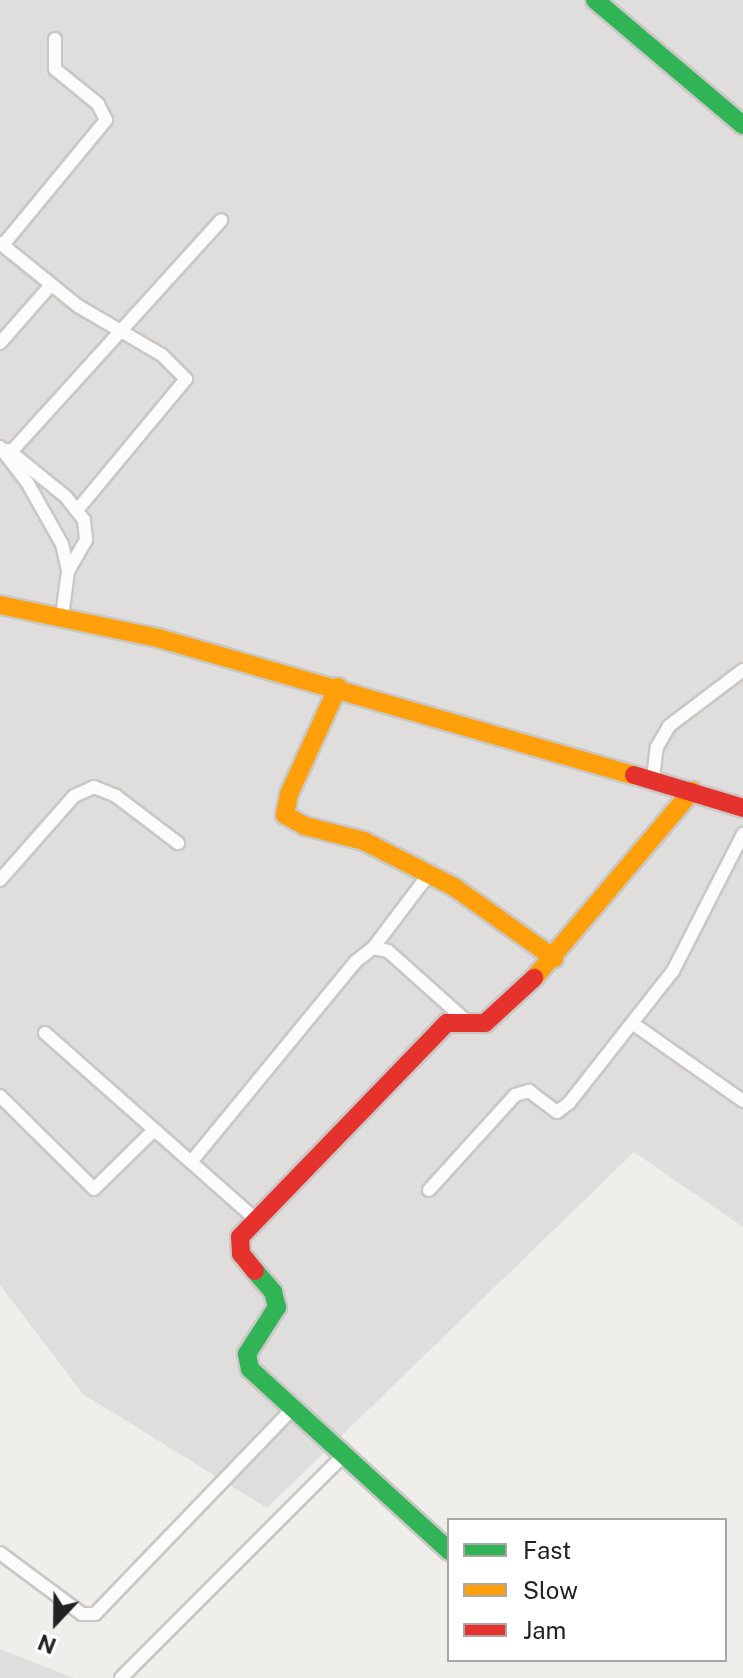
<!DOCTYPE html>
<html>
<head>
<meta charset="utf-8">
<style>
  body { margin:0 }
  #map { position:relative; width:743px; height:1678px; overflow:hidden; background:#f0eeeb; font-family:"Public Sans",sans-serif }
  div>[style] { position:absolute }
  .residential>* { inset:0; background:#dfdedc }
  .roads { filter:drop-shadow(2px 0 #c9c8c7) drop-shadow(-2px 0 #c9c8c7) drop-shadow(0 2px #c9c8c7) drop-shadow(0 -2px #c9c8c7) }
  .street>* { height:12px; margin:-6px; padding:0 6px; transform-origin:6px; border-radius:6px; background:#fdfcfc }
  .fast>* { height:18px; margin:-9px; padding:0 9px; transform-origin:9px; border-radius:9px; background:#30b455 }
  .slow>* { height:18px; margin:-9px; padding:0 9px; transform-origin:9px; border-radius:9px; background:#ff9f0a }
  .jam>* { height:18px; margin:-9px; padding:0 9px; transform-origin:9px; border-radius:9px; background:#e5322d }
  span { translate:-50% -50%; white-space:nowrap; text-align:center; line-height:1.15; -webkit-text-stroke:6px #fff; paint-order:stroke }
  .legend { position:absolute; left:447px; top:1518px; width:280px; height:144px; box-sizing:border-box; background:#fff; border:2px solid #a7a7a7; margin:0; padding:10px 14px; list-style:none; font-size:24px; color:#222 }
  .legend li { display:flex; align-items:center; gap:16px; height:40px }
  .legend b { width:40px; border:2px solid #a7a7a7 }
  .north { position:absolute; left:16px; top:1582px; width:80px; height:80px; -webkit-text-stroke:6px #fff; paint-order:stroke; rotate:202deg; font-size:22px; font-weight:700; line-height:32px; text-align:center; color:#222 }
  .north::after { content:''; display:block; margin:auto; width:28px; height:36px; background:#222; clip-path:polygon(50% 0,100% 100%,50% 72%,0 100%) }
</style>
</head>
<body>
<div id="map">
  <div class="residential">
    <div style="clip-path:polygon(0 0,743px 0,743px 1227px,634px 1152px,267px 1508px,83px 1394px,0 1285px)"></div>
    <div style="clip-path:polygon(0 1649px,74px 1678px,0 1678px)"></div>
  </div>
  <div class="roads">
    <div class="street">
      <div style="left:0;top:243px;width:100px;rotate:38.9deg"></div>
      <div style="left:78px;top:306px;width:97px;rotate:30.3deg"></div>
      <div style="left:162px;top:355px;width:34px;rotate:45deg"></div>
      <div style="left:186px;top:379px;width:169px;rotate:129.7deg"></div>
      <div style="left:3px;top:245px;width:162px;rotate:-50.5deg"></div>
      <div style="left:106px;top:120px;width:18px;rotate:-117deg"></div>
      <div style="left:98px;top:104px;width:55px;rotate:-140.9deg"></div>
      <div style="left:55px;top:69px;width:30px;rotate:-90deg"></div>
      <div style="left:0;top:343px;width:77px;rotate:-48.7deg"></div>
      <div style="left:0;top:447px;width:44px;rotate:52.4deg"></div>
      <div style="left:27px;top:482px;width:71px;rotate:60.6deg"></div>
      <div style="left:62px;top:544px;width:28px;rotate:77deg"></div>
      <div style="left:68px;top:571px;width:46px;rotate:97.4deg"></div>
      <div style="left:8px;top:450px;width:75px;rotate:39deg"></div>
      <div style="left:66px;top:497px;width:29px;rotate:52deg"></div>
      <div style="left:84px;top:520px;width:20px;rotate:84deg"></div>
      <div style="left:86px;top:540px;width:36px;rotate:120deg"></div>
      <div style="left:11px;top:452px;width:313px;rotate:-47.8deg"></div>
      <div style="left:653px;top:778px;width:31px;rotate:-83deg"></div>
      <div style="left:657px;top:747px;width:24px;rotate:-60deg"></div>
      <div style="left:669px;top:726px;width:93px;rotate:-37.1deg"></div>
      <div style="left:0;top:880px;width:112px;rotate:-48.6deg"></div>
      <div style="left:74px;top:796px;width:22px;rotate:-24deg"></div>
      <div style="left:94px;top:787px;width:24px;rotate:22deg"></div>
      <div style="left:116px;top:796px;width:78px;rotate:37.2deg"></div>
      <div style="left:373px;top:948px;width:93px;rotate:-52.9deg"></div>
      <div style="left:635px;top:1025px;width:132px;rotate:35.1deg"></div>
      <div style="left:45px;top:1033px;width:282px;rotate:41.5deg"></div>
      <div style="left:0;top:1096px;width:132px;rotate:44.7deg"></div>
      <div style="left:94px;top:1189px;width:84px;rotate:-44.5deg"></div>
      <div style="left:191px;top:1162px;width:259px;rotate:-50.6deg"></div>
      <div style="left:355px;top:962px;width:23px;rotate:-38deg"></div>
      <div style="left:373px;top:948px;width:15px;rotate:11deg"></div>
      <div style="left:388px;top:951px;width:102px;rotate:41.8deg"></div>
      <div style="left:429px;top:1190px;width:128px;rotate:-47.8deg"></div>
      <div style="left:515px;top:1095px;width:15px;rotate:-16deg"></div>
      <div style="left:529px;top:1091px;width:35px;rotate:37deg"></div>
      <div style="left:557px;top:1112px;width:15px;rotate:-37deg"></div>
      <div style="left:569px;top:1103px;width:168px;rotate:-51.8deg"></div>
      <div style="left:673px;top:971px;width:154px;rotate:-62.9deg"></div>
      <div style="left:0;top:1553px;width:102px;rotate:36.6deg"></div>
      <div style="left:82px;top:1614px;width:13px"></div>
      <div style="left:95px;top:1614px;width:286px;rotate:-46.1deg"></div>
      <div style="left:121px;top:1678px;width:315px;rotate:-45deg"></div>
    </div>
    <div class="fast">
      <div style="left:595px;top:0;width:194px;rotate:40.2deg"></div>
      <div style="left:255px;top:1271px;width:28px;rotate:49deg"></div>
      <div style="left:273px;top:1292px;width:16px;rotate:75deg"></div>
      <div style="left:277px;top:1307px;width:56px;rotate:122.6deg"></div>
      <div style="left:247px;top:1354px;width:15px;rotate:79deg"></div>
      <div style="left:250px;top:1369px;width:270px;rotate:42.4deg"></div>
    </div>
    <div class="slow">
      <div style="left:0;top:605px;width:161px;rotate:11.8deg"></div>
      <div style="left:158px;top:638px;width:495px;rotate:16.1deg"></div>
      <div style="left:338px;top:687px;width:118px;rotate:114.6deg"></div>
      <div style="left:289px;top:794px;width:21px;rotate:101deg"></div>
      <div style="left:285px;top:815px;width:23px;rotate:29deg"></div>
      <div style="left:305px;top:826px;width:61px;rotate:14.3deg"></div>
      <div style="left:364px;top:841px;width:101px;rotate:27.1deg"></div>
      <div style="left:454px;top:887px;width:123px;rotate:35.4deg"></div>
      <div style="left:534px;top:978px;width:245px;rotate:-49.8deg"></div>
    </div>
    <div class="jam">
      <div style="left:634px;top:775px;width:114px;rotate:16.8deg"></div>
      <div style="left:255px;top:1271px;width:22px;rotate:-129deg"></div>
      <div style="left:241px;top:1254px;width:17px;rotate:-93deg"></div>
      <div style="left:240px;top:1237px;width:298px;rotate:-46deg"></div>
      <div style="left:447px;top:1023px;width:38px"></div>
      <div style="left:485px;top:1023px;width:67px;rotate:-42.6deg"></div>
    </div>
  </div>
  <ul class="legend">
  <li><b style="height:10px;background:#30b455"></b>Fast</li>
  <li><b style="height:10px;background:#ff9f0a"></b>Slow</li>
  <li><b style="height:10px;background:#e5322d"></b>Jam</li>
  </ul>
  <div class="north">N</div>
</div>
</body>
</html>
